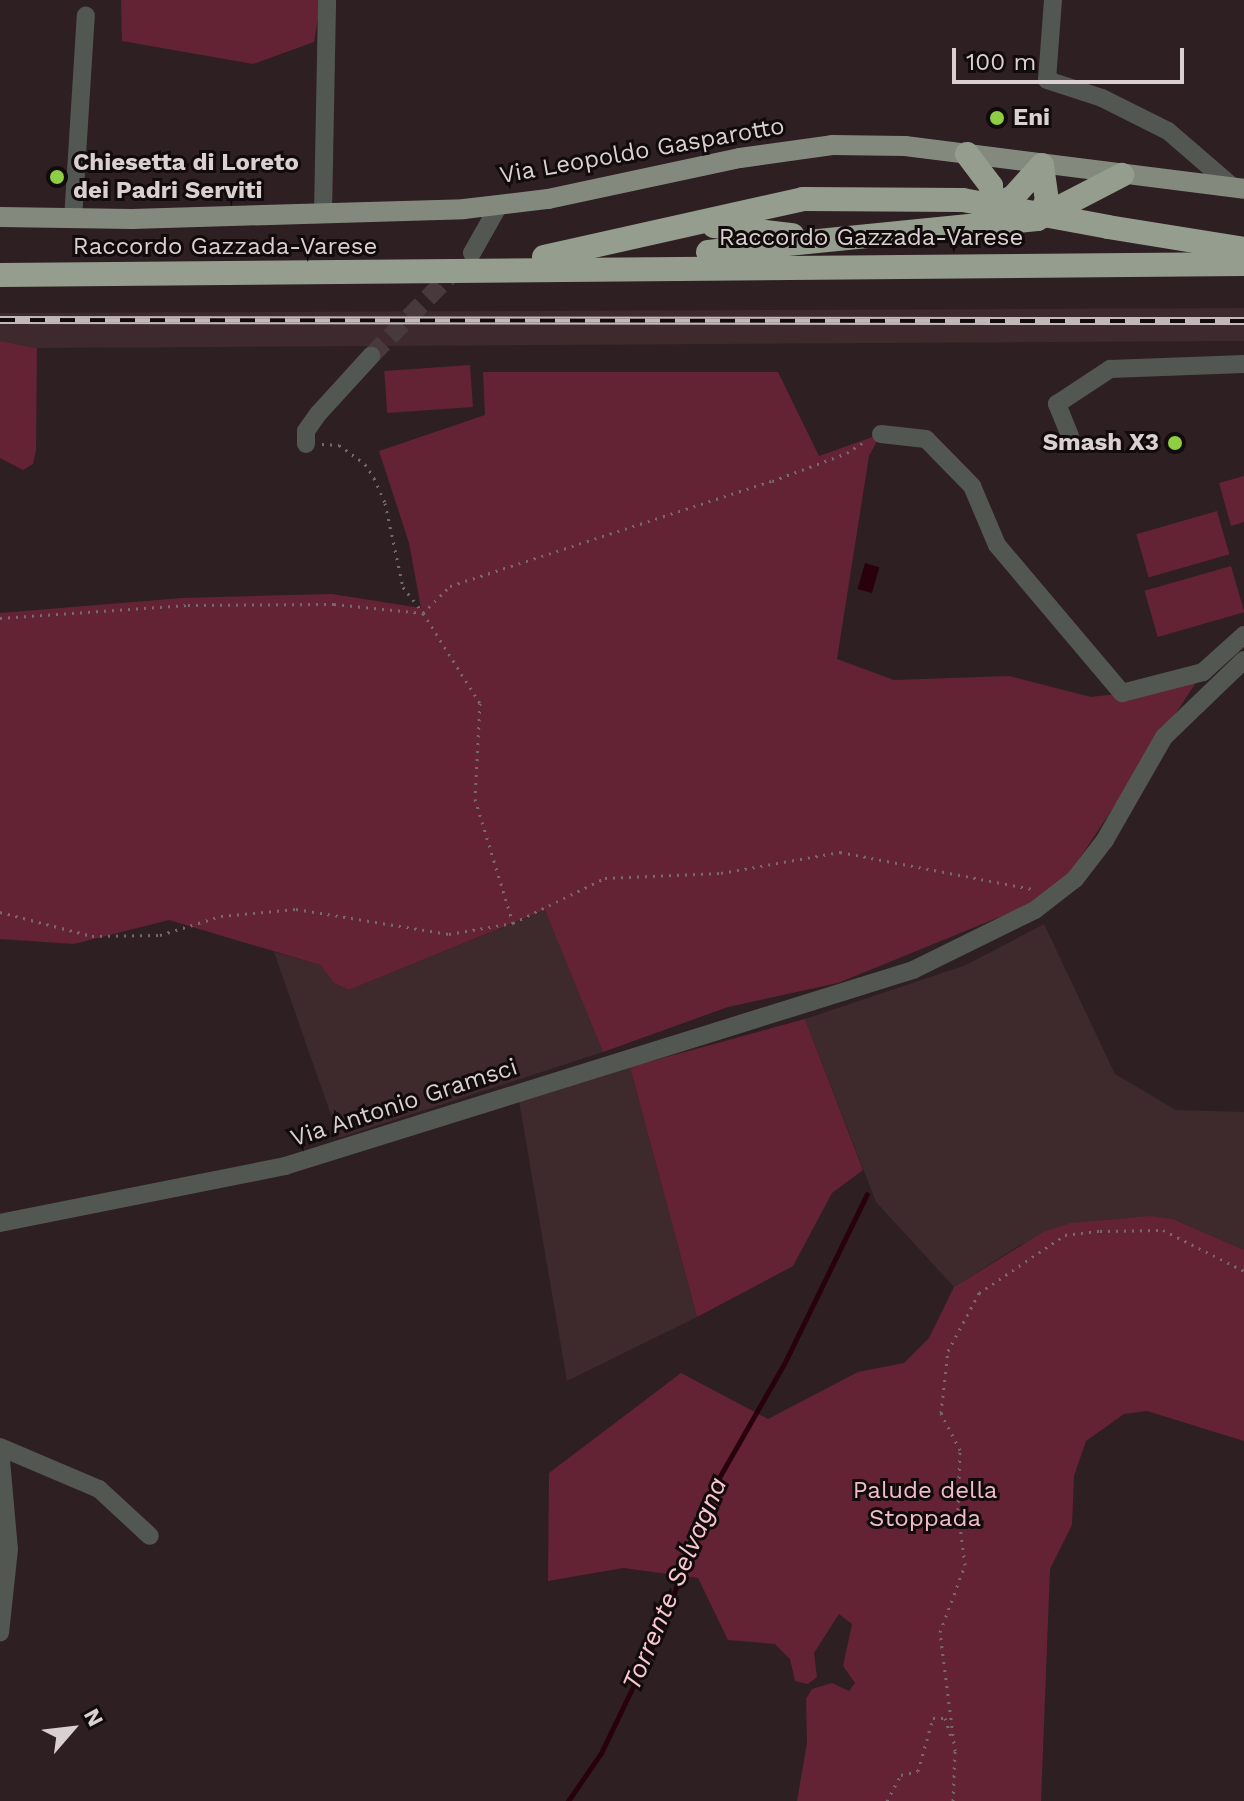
<!DOCTYPE html>
<html>
<head>
<meta charset="utf-8">
<style>
  body { margin:0 }
  #map { position:relative; width:1244px; height:1801px; overflow:hidden; background:#2e1f22; font-family:"Work Sans",sans-serif }
  div>[style] { position:absolute }
  .built>* { inset:0; background:#3e292d }
  .green>* { inset:0; background:#632334; transform-origin:0 0 }
  .water>* { inset:0; background:#29010d; transform-origin:0 0 }
  .stream>* { height:5px; margin:-2.5px; padding:0 2.5px; transform-origin:2.5px; border-radius:2.5px; background:#29010d }
  .minor-tunnel>* { height:18px; margin-top:-9px; transform-origin:0; background:repeating-linear-gradient(90deg,#483a3c 0 18px,transparent 0 27px) }
  .path>* { height:3px; margin-top:-1.5px; transform-origin:0; background:repeating-linear-gradient(90deg,#76696b 0 2px,transparent 0 8px) }
  .minor>* { height:18px; margin:-9px; padding:0 9px; transform-origin:9px; border-radius:9px; background:#535751 }
  .major>* { height:20px; margin:-10px; padding:0 10px; transform-origin:10px; border-radius:10px; background:#838a7d }
  .highway>* { height:24px; margin:-12px; padding:0 12px; transform-origin:12px; border-radius:12px; background:#959e8e }
  .rail>* { height:8px; margin-top:-4px; transform-origin:0; background:repeating-linear-gradient(90deg,#120b0c 0 15px,#c2b8b9 0 30px); box-sizing:border-box; border-block:2px solid #c2b8b9 }
  .highway-bridge>* { height:24px; margin:-12px; padding:0 12px; transform-origin:12px; border-radius:12px; background:#959e8e }
  .dots>* { width:22px; height:22px; translate:-50% -50%; box-sizing:border-box; border:4px solid #120b0c; border-radius:50% }
  span { translate:-50% -50%; white-space:nowrap; text-align:center; line-height:1.15; -webkit-text-stroke:6px #120b0c; paint-order:stroke }
  .poi-label { font-size:24px; color:#dad0d1; font-weight:700 }
  .left { translate:0 -50%; text-align:left }
  .right { translate:-100% -50%; text-align:right }
  .street-label { font-size:24px; color:#dad0d1 }
  .park-label { font-size:24px; color:#f0bdc7 }
  .water-label { font-size:26px; color:#fac7d0; font-style:italic }
  .north { position:absolute; left:32px; top:1689px; width:80px; height:80px; -webkit-text-stroke:6px #120b0c; paint-order:stroke; rotate:62deg; font-size:22px; font-weight:700; line-height:32px; text-align:center; color:#dad0d1 }
  .north::after { content:''; display:block; margin:auto; width:28px; height:36px; background:#dad0d1; clip-path:polygon(50% 0,100% 100%,50% 72%,0 100%) }
  .scale { position:absolute; left:952px; top:48px; width:232px; height:36px; box-sizing:border-box; border:4px solid #dad0d1; border-top:0; padding-left:10px; font-size:24px; line-height:28px; white-space:nowrap; color:#dad0d1; -webkit-text-stroke:6px #120b0c; paint-order:stroke }
</style>
</head>
<body>
<div id="map">
  <div class="built">
    <div style="clip-path:polygon(1244px 308px,1244px 341px,37px 348px,0 341px,0 313px)"></div>
    <div style="clip-path:polygon(546px 910px,603px 1052px,339px 1138px,274px 952px,320px 965px,334px 983px,349px 990px)"></div>
    <div style="clip-path:polygon(1044px 924px,1115px 1074px,1176px 1110px,1244px 1112px,1244px 1250px,1173px 1219px,1096px 1223px,1020px 1245px,954px 1287px,876px 1202px,805px 1019px,966px 965px)"></div>
    <div style="clip-path:polygon(630px 1067px,697px 1317px,567px 1381px,519px 1101px)"></div>
  </div>
  <div class="green">
    <div style="clip-path:polygon(121px 0,321px 0,314px 42px,253px 64px,122px 41px)"></div>
    <div style="clip-path:polygon(0 341px,37px 348px,36px 450px,33px 464px,23px 470px,0 458px)"></div>
    <div style="left:470px;top:365px;width:42px;height:86px;rotate:86deg"></div>
    <div style="clip-path:polygon(483px 372px,778px 372px,819px 456px,881px 434px,869px 456px,837px 659px,894px 680px,1009px 676px,1091px 697px,1158px 689px,1203px 672px,1056px 894px,838px 983px,728px 1007px,603px 1052px,545px 910px,349px 990px,334px 983px,320px 965px,169px 920px,74px 944px,0 939px,0 613px,182px 598px,332px 594px,421px 608px,409px 543px,379px 451px,485px 415px)"></div>
    <div style="clip-path:polygon(1244px 476px,1244px 522px,1231px 526px,1219px 483px)"></div>
    <div style="left:1217px;top:511px;width:45px;height:84px;rotate:74deg"></div>
    <div style="left:1231px;top:566px;width:48px;height:90px;rotate:74deg"></div>
    <div style="clip-path:polygon(805px 1019px,863px 1170px,832px 1193px,793px 1266px,697px 1317px,630px 1067px)"></div>
    <div style="clip-path:polygon(1151px 1216px,1173px 1219px,1244px 1250px,1244px 1441px,1147px 1411px,1124px 1414px,1086px 1441px,1074px 1476px,1072px 1525px,1050px 1569px,1041px 1801px,797px 1801px,807px 1743px,806px 1699px,812px 1689px,832px 1683px,849px 1691px,855px 1683px,843px 1666px,852px 1624px,839px 1614px,814px 1653px,817px 1677px,808px 1684px,795px 1681px,790px 1659px,775px 1644px,728px 1640px,698px 1578px,623px 1568px,548px 1581px,549px 1473px,681px 1373px,768px 1419px,858px 1372px,904px 1363px,929px 1338px,954px 1287px,1045px 1231px,1071px 1223px)"></div>
  </div>
  <div class="water">
    <div style="left:865px;top:563px;width:15px;height:27px;rotate:16deg"></div>
  </div>
  <div class="stream">
    <div style="left:568px;top:1801px;width:58px;rotate:-55.5deg"></div>
    <div style="left:601px;top:1753px;width:152px;rotate:-64.3deg"></div>
    <div style="left:667px;top:1616px;width:110px;rotate:-72.6deg"></div>
    <div style="left:700px;top:1511px;width:169px;rotate:-60.3deg"></div>
    <div style="left:784px;top:1364px;width:189px;rotate:-64deg"></div>
  </div>
  <div class="minor-tunnel">
    <div style="left:371px;top:356px;width:126px;rotate:-45.6deg"></div>
  </div>
  <div class="path">
    <div style="left:322px;top:444px;width:17px;rotate:3deg"></div>
    <div style="left:339px;top:445px;width:32px;rotate:36deg"></div>
    <div style="left:365px;top:464px;width:17px;rotate:57deg"></div>
    <div style="left:374px;top:478px;width:27px;rotate:66deg"></div>
    <div style="left:385px;top:503px;width:86px;rotate:77.9deg"></div>
    <div style="left:403px;top:587px;width:33px;rotate:52deg"></div>
    <div style="left:423px;top:613px;width:38px;rotate:-45deg"></div>
    <div style="left:450px;top:586px;width:339px;rotate:-18.1deg"></div>
    <div style="left:772px;top:481px;width:80px;rotate:-20.5deg"></div>
    <div style="left:847px;top:453px;width:23px;rotate:-34deg"></div>
    <div style="left:0;top:618px;width:188px;rotate:-4deg"></div>
    <div style="left:188px;top:605px;width:146px;rotate:-0.4deg"></div>
    <div style="left:334px;top:604px;width:89px;rotate:5.8deg"></div>
    <div style="left:423px;top:613px;width:107px;rotate:57.7deg"></div>
    <div style="left:480px;top:703px;width:96px;rotate:93deg"></div>
    <div style="left:475px;top:799px;width:130px;rotate:73deg"></div>
    <div style="left:513px;top:923px;width:102px;rotate:-26.1deg"></div>
    <div style="left:605px;top:878px;width:116px;rotate:-2.5deg"></div>
    <div style="left:721px;top:873px;width:121px;rotate:-10deg"></div>
    <div style="left:840px;top:852px;width:197px;rotate:10.9deg"></div>
    <div style="left:0;top:912px;width:95px;rotate:14.6deg"></div>
    <div style="left:92px;top:936px;width:68px;rotate:-0.8deg"></div>
    <div style="left:160px;top:935px;width:64px;rotate:-17.3deg"></div>
    <div style="left:221px;top:916px;width:75px;rotate:-5.3deg"></div>
    <div style="left:296px;top:909px;width:155px;rotate:9.3deg"></div>
    <div style="left:449px;top:934px;width:65px;rotate:-9.8deg"></div>
    <div style="left:887px;top:1801px;width:30px;rotate:-62deg"></div>
    <div style="left:901px;top:1775px;width:17px;rotate:-13deg"></div>
    <div style="left:918px;top:1771px;width:55px;rotate:-74.2deg"></div>
    <div style="left:933px;top:1718px;width:12px"></div>
    <div style="left:945px;top:1718px;width:22px;rotate:72deg"></div>
    <div style="left:953px;top:1801px;width:50px;rotate:-87.7deg"></div>
    <div style="left:955px;top:1751px;width:120px;rotate:-97.2deg"></div>
    <div style="left:940px;top:1632px;width:72px;rotate:-69.5deg"></div>
    <div style="left:965px;top:1565px;width:55px;rotate:-97.3deg"></div>
    <div style="left:958px;top:1510px;width:60px;rotate:-88.1deg"></div>
    <div style="left:960px;top:1450px;width:42px;rotate:-117.2deg"></div>
    <div style="left:941px;top:1413px;width:62px;rotate:-83.6deg"></div>
    <div style="left:948px;top:1351px;width:66px;rotate:-61.9deg"></div>
    <div style="left:979px;top:1293px;width:104px;rotate:-34deg"></div>
    <div style="left:1065px;top:1235px;width:35px;rotate:-7deg"></div>
    <div style="left:1100px;top:1231px;width:63px;rotate:-0.9deg"></div>
    <div style="left:1163px;top:1230px;width:91px;rotate:26.8deg"></div>
  </div>
  <div class="minor">
    <div style="left:1053px;top:0;width:80px;rotate:94.3deg"></div>
    <div style="left:1047px;top:80px;width:58px;rotate:18.1deg"></div>
    <div style="left:1102px;top:98px;width:74px;rotate:26.6deg"></div>
    <div style="left:1168px;top:131px;width:87px;rotate:40.8deg"></div>
    <div style="left:323px;top:213px;width:213px;rotate:-88.9deg"></div>
    <div style="left:73px;top:219px;width:204px;rotate:-86.4deg"></div>
    <div style="left:472px;top:253px;width:55px;rotate:-60.6deg"></div>
    <div style="left:881px;top:434px;width:45px;rotate:6.3deg"></div>
    <div style="left:926px;top:439px;width:66px;rotate:45.6deg"></div>
    <div style="left:972px;top:486px;width:64px;rotate:67deg"></div>
    <div style="left:997px;top:545px;width:194px;rotate:49.8deg"></div>
    <div style="left:1122px;top:693px;width:84px;rotate:-14.5deg"></div>
    <div style="left:1203px;top:672px;width:55px;rotate:-42.1deg"></div>
    <div style="left:1070px;top:436px;width:35px;rotate:-112deg"></div>
    <div style="left:1057px;top:404px;width:64px;rotate:-33.4deg"></div>
    <div style="left:1110px;top:369px;width:134px;rotate:-2.1deg"></div>
    <div style="left:306px;top:444px;width:13px;rotate:-90deg"></div>
    <div style="left:306px;top:431px;width:21px;rotate:-55deg"></div>
    <div style="left:318px;top:414px;width:79px;rotate:-47.6deg"></div>
    <div style="left:0;top:1223px;width:291px;rotate:-11.3deg"></div>
    <div style="left:285px;top:1166px;width:658px;rotate:-17.33deg"></div>
    <div style="left:913px;top:970px;width:136px;rotate:-26.2deg"></div>
    <div style="left:1035px;top:910px;width:51px;rotate:-37.8deg"></div>
    <div style="left:1075px;top:879px;width:49px;rotate:-52.4deg"></div>
    <div style="left:1105px;top:840px;width:119px;rotate:-60.2deg"></div>
    <div style="left:1164px;top:737px;width:111px;rotate:-43.9deg"></div>
    <div style="left:0;top:1447px;width:108px;rotate:23deg"></div>
    <div style="left:99px;top:1489px;width:69px;rotate:42.7deg"></div>
    <div style="left:0;top:1449px;width:100px;rotate:84.9deg"></div>
    <div style="left:9px;top:1549px;width:84px;rotate:96.1deg"></div>
  </div>
  <div class="major">
    <div style="left:0;top:217px;width:132px;rotate:0.9deg"></div>
    <div style="left:132px;top:219px;width:332px;rotate:-1.7deg"></div>
    <div style="left:464px;top:209px;width:85px;rotate:-6.8deg"></div>
    <div style="left:548px;top:199px;width:196px;rotate:-12.1deg"></div>
    <div style="left:740px;top:158px;width:93px;rotate:-8deg"></div>
    <div style="left:832px;top:145px;width:73px;rotate:0.8deg"></div>
    <div style="left:905px;top:146px;width:342px;rotate:7.2deg"></div>
  </div>
  <div class="highway">
    <div style="left:967px;top:154px;width:40px;rotate:53deg"></div>
    <div style="left:991px;top:186px;width:22px;rotate:87deg"></div>
    <div style="left:984px;top:211px;width:32px;rotate:-26deg"></div>
    <div style="left:1013px;top:197px;width:43px;rotate:-47.8deg"></div>
    <div style="left:1037px;top:219px;width:21px;rotate:-61deg"></div>
    <div style="left:1047px;top:201px;width:36px;rotate:-98deg"></div>
    <div style="left:714px;top:226px;width:79px;rotate:6.6deg"></div>
    <div style="left:1108px;top:227px;width:138px;rotate:9.2deg"></div>
    <div style="left:708px;top:252px;width:331px;rotate:-5.7deg"></div>
    <div style="left:1037px;top:219px;width:96px;rotate:-27.4deg"></div>
    <div style="left:544px;top:257px;width:265px;rotate:-12.6deg"></div>
    <div style="left:803px;top:199px;width:160px;rotate:0.4deg"></div>
    <div style="left:0;top:275px;width:1244px;rotate:-0.51deg"></div>
  </div>
  <div class="rail">
    <div style="left:0;top:320px;width:1244px;rotate:0.05deg"></div>
  </div>
  <div class="highway-bridge">
    <div style="left:963px;top:200px;width:147px;rotate:10.5deg"></div>
  </div>
  <div class="dots">
    <div style="left:997px;top:118px;background:#8ece43"></div>
    <div style="left:57px;top:177px;background:#8ece43"></div>
    <div style="left:1175px;top:443px;background:#8ece43"></div>
  </div>
  <div class="poi-label">
    <span class="left" style="left:1013px;top:118px">Eni</span>
    <span class="left" style="left:73px;top:177px">Chiesetta di Loreto<br>dei Padri Serviti</span>
    <span class="right" style="left:1159px;top:443px">Smash X3</span>
  </div>
  <div class="street-label">
    <span style="left:642px;top:151px;rotate:-10deg">Via Leopoldo Gasparotto</span>
    <span style="left:871px;top:238px">Raccordo Gazzada-Varese</span>
    <span style="left:225px;top:247px">Raccordo Gazzada-Varese</span>
    <span style="left:404px;top:1103px;rotate:-18deg">Via Antonio Gramsci</span>
  </div>
  <div class="park-label">
    <span style="left:925px;top:1505px">Palude della<br>Stoppada</span>
  </div>
  <div class="water-label">
    <span style="left:675px;top:1584px;rotate:-67deg">Torrente Selvagna</span>
  </div>
  <div class="north">N</div>
  <div class="scale">100 m</div>
</div>
</body>
</html>
